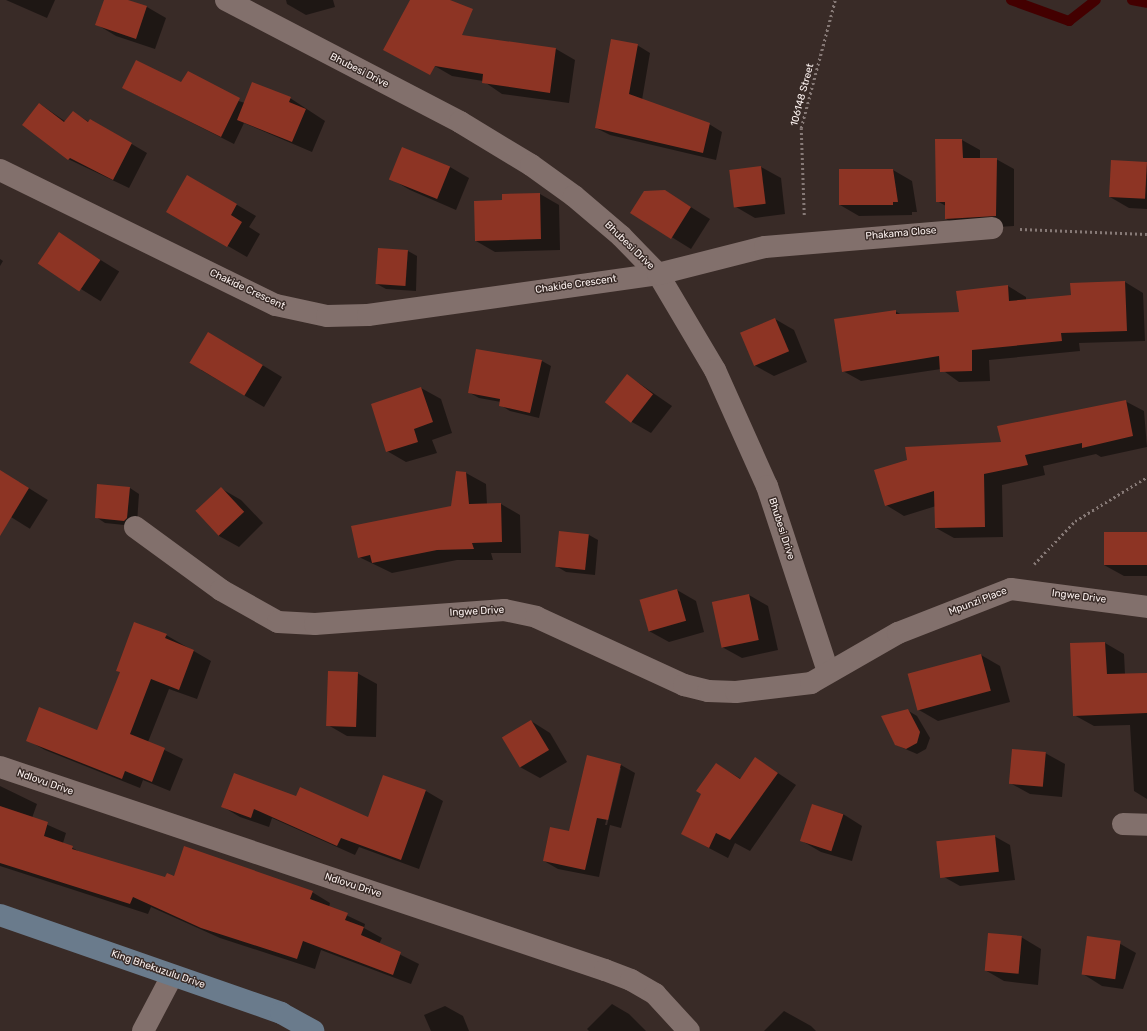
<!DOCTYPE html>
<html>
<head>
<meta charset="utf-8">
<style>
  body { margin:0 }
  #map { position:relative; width:1147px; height:1031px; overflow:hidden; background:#392b27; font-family:Rubik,sans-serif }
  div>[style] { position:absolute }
  .shadow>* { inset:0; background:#0007; transform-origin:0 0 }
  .stream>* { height:10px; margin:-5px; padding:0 5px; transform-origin:5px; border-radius:5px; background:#430000 }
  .building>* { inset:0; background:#8d3424; transform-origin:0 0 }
  .path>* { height:2.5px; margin-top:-1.25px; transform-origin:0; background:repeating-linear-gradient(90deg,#877a77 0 2px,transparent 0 5px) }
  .street>* { height:22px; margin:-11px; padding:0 11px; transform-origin:11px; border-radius:11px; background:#82706c }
  .secondary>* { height:22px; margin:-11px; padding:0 11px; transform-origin:11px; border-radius:11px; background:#6a7b8c }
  span { translate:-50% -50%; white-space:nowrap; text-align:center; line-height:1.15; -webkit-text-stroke:3px #392b27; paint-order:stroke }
  .street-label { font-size:10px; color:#fcf2f0 }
</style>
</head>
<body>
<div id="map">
  <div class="shadow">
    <div style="clip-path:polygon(6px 0,55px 0,47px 18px)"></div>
    <div style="clip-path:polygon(105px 0,125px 0,147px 7px,166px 18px,155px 49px,116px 36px,96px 24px)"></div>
    <div style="clip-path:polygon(286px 0,333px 0,335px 7px,306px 15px,287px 4px)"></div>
    <div style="clip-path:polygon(446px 34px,556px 49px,575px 60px,569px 103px,502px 94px,483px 81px,452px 76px,433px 65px)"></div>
    <div style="clip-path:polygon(637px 45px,650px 53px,642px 100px,709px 124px,722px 132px,716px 160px,610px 135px,596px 128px)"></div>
    <div style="clip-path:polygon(182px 83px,245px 103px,290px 98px,325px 121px,312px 152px,244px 123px,234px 144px,123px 88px)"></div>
    <div style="clip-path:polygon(40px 104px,66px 122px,73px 112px,89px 122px,91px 120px,147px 153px,129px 188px,68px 159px)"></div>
    <div style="clip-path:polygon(936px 140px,962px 140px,980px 150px,980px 159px,996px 159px,1014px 169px,1014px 226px,963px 229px,946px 219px,946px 206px,937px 201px)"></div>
    <div style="clip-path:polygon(403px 148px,450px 167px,469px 178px,456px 210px,410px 190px,391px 179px)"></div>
    <div style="clip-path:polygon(1147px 163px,1147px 209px,1129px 208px,1110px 197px)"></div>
    <div style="clip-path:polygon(761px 167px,781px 178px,785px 214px,755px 218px,736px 207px,731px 172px)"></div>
    <div style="clip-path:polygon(893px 170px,912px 181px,917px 212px,912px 212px,912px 215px,859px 216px,840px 205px)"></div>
    <div style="clip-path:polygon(188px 176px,256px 216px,249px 227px,260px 234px,247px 257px,167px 211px)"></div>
    <div style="clip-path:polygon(665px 191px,710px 219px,691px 249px,631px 212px)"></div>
    <div style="clip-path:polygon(540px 194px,559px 205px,560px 250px,495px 252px,476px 241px)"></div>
    <div style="left:59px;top:234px;width:71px;height:35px;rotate:32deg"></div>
    <div style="clip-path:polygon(408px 251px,417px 256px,416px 291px,386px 289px,377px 284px)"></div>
    <div style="clip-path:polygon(0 259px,3px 261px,0 266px)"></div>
    <div style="clip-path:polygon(1125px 282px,1143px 293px,1145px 341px,1079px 343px,1080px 351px,989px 360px,990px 381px,959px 382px,941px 369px,861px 381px,843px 371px,895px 311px,902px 315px,960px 313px,1008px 286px,1026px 297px,1026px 300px,1072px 296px)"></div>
    <div style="clip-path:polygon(775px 319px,794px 330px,807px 362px,774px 376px,754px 365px)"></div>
    <div style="clip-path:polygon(228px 344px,282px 377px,264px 407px,201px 370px)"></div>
    <div style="clip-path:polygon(542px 361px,551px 366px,539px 418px,510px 411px,500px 405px,501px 402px,479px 398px,470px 393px)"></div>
    <div style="clip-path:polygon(627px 375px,672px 406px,651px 433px,632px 422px)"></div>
    <div style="clip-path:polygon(421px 388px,441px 399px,452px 433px,432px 440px,437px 453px,406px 462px,387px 451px)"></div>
    <div style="clip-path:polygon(1125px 401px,1144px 411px,1147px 447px,1101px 457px,1096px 454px,1043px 466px,1045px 475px,1002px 485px,1003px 537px,954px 538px,936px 528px,936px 506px,904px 516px,886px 505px,1002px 443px)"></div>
    <div style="clip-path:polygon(457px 472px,466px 473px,486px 484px,487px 504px,501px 504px,520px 515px,521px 553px,491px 553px,493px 560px,457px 560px,392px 573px,359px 557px,452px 507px)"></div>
    <div style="left:19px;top:482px;width:34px;height:34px;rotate:32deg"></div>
    <div style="clip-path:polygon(130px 488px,139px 494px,137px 523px,134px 526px,105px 523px,96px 517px)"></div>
    <div style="clip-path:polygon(222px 489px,241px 500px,263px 523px,239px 547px,219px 536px)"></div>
    <div style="clip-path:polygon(1147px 533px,1147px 576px,1124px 576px,1104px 565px)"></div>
    <div style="clip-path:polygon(589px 535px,598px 540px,595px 575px,566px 572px,556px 566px)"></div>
    <div style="clip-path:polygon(677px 590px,696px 601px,704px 632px,669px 642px,649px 631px,640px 600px)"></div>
    <div style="clip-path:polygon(749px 595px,768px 606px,778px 650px,742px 658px,722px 647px)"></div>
    <div style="clip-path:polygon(166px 635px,211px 661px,197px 699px,169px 689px,148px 742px,183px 759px,170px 791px,143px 780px,140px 788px,45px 750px,27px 740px,97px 731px,121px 672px)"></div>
    <div style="clip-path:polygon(1105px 643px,1124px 654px,1125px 674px,1147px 674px,1147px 799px,1134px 791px,1130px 725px,1094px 726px,1074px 715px)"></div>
    <div style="clip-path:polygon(981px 655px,1000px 666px,1010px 702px,938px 721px,919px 710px)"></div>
    <div style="clip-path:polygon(357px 673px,377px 684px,376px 737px,347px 736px,328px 725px)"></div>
    <div style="clip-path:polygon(907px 710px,917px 716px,930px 738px,926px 749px,917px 754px,896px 745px)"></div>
    <div style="clip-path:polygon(531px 721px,550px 733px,567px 762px,540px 778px,520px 767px)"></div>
    <div style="clip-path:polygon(1045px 753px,1065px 764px,1062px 797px,1030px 794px,1010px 783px)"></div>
    <div style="clip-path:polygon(evenodd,588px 757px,621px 765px,635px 773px,621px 828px,610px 825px,599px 877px,558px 869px,544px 861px,570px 832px,588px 757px,619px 768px,621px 768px,607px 825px,605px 825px,619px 768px)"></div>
    <div style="clip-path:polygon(755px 758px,796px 785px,750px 851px,735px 843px,728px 858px,682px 834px,716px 764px,741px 779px)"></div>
    <div style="clip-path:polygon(0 786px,37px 804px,32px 818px,66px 833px,63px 843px,84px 854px,166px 879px,312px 892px,330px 903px,329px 907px,365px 924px,364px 928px,382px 938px,379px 944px,419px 964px,411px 984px,321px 950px,315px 969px,220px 938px,151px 907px,148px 914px,0 866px)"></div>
    <div style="clip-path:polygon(426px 791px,443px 801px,419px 869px,359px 847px,355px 855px,272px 818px,269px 827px,240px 817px,223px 807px,297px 798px,368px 819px)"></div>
    <div style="clip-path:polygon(812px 805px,843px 814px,862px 826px,852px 861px,821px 852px,802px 841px)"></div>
    <div style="clip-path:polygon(994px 836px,1010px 845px,1015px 880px,960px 886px,944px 877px)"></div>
    <div style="clip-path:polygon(1021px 937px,1041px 949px,1038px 985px,1004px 981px,985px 970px)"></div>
    <div style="clip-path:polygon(1117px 942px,1136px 953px,1123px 989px,1102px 986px,1083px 974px)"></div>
    <div style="clip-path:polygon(612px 1004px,629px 1014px,646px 1031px,589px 1031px,587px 1029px)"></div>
    <div style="clip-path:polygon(445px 1006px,463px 1016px,469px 1031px,431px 1031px,424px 1015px)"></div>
    <div style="clip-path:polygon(784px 1011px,811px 1026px,816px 1031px,764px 1031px)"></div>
  </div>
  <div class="stream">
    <div style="left:1011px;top:0;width:62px;rotate:19.9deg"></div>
    <div style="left:1069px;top:21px;width:34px;rotate:-38deg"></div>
    <div style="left:1132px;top:0;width:15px;rotate:11deg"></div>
  </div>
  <div class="building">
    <div style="clip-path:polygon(104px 0,128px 0,147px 6px,136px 39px,95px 25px)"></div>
    <div style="clip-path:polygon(410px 0,450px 0,473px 9px,462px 35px,556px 48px,550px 93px,482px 83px,483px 74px,435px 66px,430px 75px,383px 50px)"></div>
    <div style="clip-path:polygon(611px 39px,638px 44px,629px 94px,710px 123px,703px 153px,595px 128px)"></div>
    <div style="clip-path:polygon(136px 60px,181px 82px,188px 71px,240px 98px,221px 137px,122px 88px)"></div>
    <div style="clip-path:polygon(252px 82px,291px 97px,289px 102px,306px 109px,292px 142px,237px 120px)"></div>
    <div style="clip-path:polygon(39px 103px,64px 122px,73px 111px,88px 122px,90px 119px,132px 143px,113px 180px,70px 158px,68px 160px,22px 125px)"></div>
    <div style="clip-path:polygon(935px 139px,962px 139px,963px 158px,997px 158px,996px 216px,945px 219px,945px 202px,936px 202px)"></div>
    <div style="left:402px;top:147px;width:52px;height:35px;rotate:22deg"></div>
    <div style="left:1111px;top:160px;width:36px;height:37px;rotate:3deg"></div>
    <div style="left:761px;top:166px;width:38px;height:32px;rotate:83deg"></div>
    <div style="clip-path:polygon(839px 169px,893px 169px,898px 202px,893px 202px,893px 205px,839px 205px)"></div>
    <div style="clip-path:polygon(187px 175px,237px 204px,231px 215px,242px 222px,227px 247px,166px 212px)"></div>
    <div style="clip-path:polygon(665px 190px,691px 207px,671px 239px,630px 213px,644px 191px)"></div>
    <div style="clip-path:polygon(540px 193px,541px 239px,475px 241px,474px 201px,502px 200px,502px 194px)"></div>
    <div style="left:59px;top:232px;width:50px;height:38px;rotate:34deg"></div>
    <div style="left:378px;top:248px;width:30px;height:36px;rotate:4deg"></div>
    <div style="clip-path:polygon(1125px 281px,1127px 331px,1061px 333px,1062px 341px,972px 350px,972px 371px,940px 372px,939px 356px,842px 372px,834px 319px,896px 310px,896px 314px,959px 312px,956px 291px,1008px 285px,1009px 301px,1071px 295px,1070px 283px)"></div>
    <div style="left:775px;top:318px;width:36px;height:38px;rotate:67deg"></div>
    <div style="left:208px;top:332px;width:64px;height:36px;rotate:31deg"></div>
    <div style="clip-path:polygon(476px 349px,542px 360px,530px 413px,499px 406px,500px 399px,468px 393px)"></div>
    <div style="left:627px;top:374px;width:33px;height:36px;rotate:38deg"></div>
    <div style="clip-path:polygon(421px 387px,433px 422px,414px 429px,418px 442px,386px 452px,371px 404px)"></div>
    <div style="clip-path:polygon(1126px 400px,1133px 436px,1082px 448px,1082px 443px,1025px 455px,1028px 465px,984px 474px,985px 527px,935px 528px,934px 491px,885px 506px,874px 470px,907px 460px,905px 447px,1001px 442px,997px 426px)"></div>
    <div style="clip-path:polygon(0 470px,29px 488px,0 536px)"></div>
    <div style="clip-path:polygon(456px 471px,466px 472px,469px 504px,501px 503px,502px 542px,472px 543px,474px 549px,437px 550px,372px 563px,370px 555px,358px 558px,351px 526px,451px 506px)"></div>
    <div style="clip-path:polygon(97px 484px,130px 487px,127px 518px,124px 521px,95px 518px)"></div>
    <div style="left:221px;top:487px;width:34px;height:35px;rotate:47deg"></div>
    <div style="left:559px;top:531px;width:30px;height:36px;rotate:6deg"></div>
    <div style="left:1104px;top:532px;width:43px;height:33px"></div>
    <div style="left:677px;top:589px;width:33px;height:39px;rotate:74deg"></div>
    <div style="left:749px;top:594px;width:47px;height:38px;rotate:78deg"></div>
    <div style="clip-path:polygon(134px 622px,167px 634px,165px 638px,194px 650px,179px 690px,151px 679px,130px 734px,165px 748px,152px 782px,125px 771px,122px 779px,26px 741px,39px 707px,97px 730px,120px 672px,116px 671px)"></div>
    <div style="clip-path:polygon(1105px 642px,1107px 674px,1147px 673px,1147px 713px,1073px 716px,1070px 643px)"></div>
    <div style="left:981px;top:654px;width:38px;height:76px;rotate:75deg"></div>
    <div style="left:328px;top:671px;width:30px;height:55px;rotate:2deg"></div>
    <div style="clip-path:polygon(908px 709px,920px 732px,917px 743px,906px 749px,895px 745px,881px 716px)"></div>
    <div style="left:531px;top:720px;width:35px;height:34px;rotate:59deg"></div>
    <div style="left:1012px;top:749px;width:34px;height:35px;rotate:5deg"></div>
    <div style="clip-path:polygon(587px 755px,621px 764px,608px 820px,597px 818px,585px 870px,543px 861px,550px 827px,569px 831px)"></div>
    <div style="clip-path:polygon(755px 757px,778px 773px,730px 840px,716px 833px,709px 848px,681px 834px,701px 794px,696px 791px,716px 763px,740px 779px)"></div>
    <div style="clip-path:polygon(234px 773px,296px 796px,300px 787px,368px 817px,383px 775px,426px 790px,401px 860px,341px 838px,337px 846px,254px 809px,251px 818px,221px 807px)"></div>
    <div style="left:812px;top:804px;width:33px;height:39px;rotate:18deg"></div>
    <div style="clip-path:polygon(0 806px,48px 822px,44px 836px,73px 846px,72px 849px,165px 877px,167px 873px,174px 876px,184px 846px,313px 891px,310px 899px,348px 913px,345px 920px,364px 927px,361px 935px,401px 952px,393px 975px,303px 941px,297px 959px,201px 928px,133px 897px,130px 904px,0 863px)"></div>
    <div style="left:995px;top:835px;width:37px;height:59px;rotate:84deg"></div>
    <div style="left:988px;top:933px;width:34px;height:38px;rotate:5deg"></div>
    <div style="left:1087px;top:936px;width:34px;height:39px;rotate:8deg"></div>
  </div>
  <div class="path">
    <div style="left:804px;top:215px;width:87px;rotate:-92deg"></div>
    <div style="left:801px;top:128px;width:132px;rotate:-75.1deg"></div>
    <div style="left:1020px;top:229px;width:127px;rotate:2.3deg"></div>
    <div style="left:1034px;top:564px;width:59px;rotate:-46.4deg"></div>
    <div style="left:1075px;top:521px;width:84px;rotate:-31.4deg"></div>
  </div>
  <div class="street">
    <div style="left:226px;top:0;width:264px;rotate:27.5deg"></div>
    <div style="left:460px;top:122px;width:83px;rotate:31.2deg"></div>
    <div style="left:531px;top:165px;width:53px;rotate:35.8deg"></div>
    <div style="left:574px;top:196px;width:62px;rotate:40.4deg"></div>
    <div style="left:621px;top:236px;width:53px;rotate:45.8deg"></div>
    <div style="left:658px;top:274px;width:112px;rotate:59.3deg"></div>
    <div style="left:715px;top:370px;width:127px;rotate:65.9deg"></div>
    <div style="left:767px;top:486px;width:196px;rotate:71.8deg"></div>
    <div style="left:0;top:170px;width:307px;rotate:26.1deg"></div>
    <div style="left:276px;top:305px;width:52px;rotate:12.2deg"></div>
    <div style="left:327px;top:316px;width:41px;rotate:-1.4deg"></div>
    <div style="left:368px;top:315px;width:293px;rotate:-8deg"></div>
    <div style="left:658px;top:274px;width:110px;rotate:-14.2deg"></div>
    <div style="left:765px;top:247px;width:228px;rotate:-4.8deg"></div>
    <div style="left:135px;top:527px;width:107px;rotate:36.2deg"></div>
    <div style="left:221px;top:590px;width:65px;rotate:29.3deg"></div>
    <div style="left:278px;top:622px;width:37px;rotate:3deg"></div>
    <div style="left:315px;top:624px;width:190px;rotate:-4.2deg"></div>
    <div style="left:504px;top:610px;width:33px;rotate:12deg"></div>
    <div style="left:536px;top:617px;width:163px;rotate:24.7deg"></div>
    <div style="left:684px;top:685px;width:25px;rotate:14deg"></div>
    <div style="left:708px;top:691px;width:28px;rotate:2deg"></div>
    <div style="left:736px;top:692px;width:76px;rotate:-6.8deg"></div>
    <div style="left:811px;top:683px;width:100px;rotate:-29.9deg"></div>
    <div style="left:898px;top:633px;width:121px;rotate:-21.3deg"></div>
    <div style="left:1011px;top:589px;width:137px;rotate:7.5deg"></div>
    <div style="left:0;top:767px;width:638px;rotate:18.55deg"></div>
    <div style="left:605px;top:970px;width:28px;rotate:21deg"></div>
    <div style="left:631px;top:980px;width:28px;rotate:30deg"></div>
    <div style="left:655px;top:994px;width:50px;rotate:47.4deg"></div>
    <div style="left:1123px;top:824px;width:24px;rotate:2deg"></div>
    <div style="left:143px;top:1031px;width:62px;rotate:-62.2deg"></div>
  </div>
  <div class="secondary">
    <div style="left:0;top:915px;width:298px;rotate:19.2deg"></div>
    <div style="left:281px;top:1013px;width:37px;rotate:29deg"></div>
  </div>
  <div class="street-label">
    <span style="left:359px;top:71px;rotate:27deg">Bhubesi Drive</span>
    <span style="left:803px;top:95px;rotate:-75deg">106148 Street</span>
    <span style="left:901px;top:234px;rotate:-5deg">Phakama Close</span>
    <span style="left:629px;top:246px;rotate:44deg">Bhubesi Drive</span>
    <span style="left:576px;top:285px;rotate:-8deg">Chakide Crescent</span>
    <span style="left:247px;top:290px;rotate:25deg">Chakide Crescent</span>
    <span style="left:781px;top:529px;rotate:72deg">Bhubesi Drive</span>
    <span style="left:1079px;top:597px;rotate:7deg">Ingwe Drive</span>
    <span style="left:978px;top:602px;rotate:-21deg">Mpunzi Place</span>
    <span style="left:477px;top:612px;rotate:-3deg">Ingwe Drive</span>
    <span style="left:45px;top:783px;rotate:19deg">Ndlovu Drive</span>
    <span style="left:353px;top:886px;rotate:18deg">Ndlovu Drive</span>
    <span style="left:158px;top:970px;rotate:19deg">King Bhekuzulu Drive</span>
  </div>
</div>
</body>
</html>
